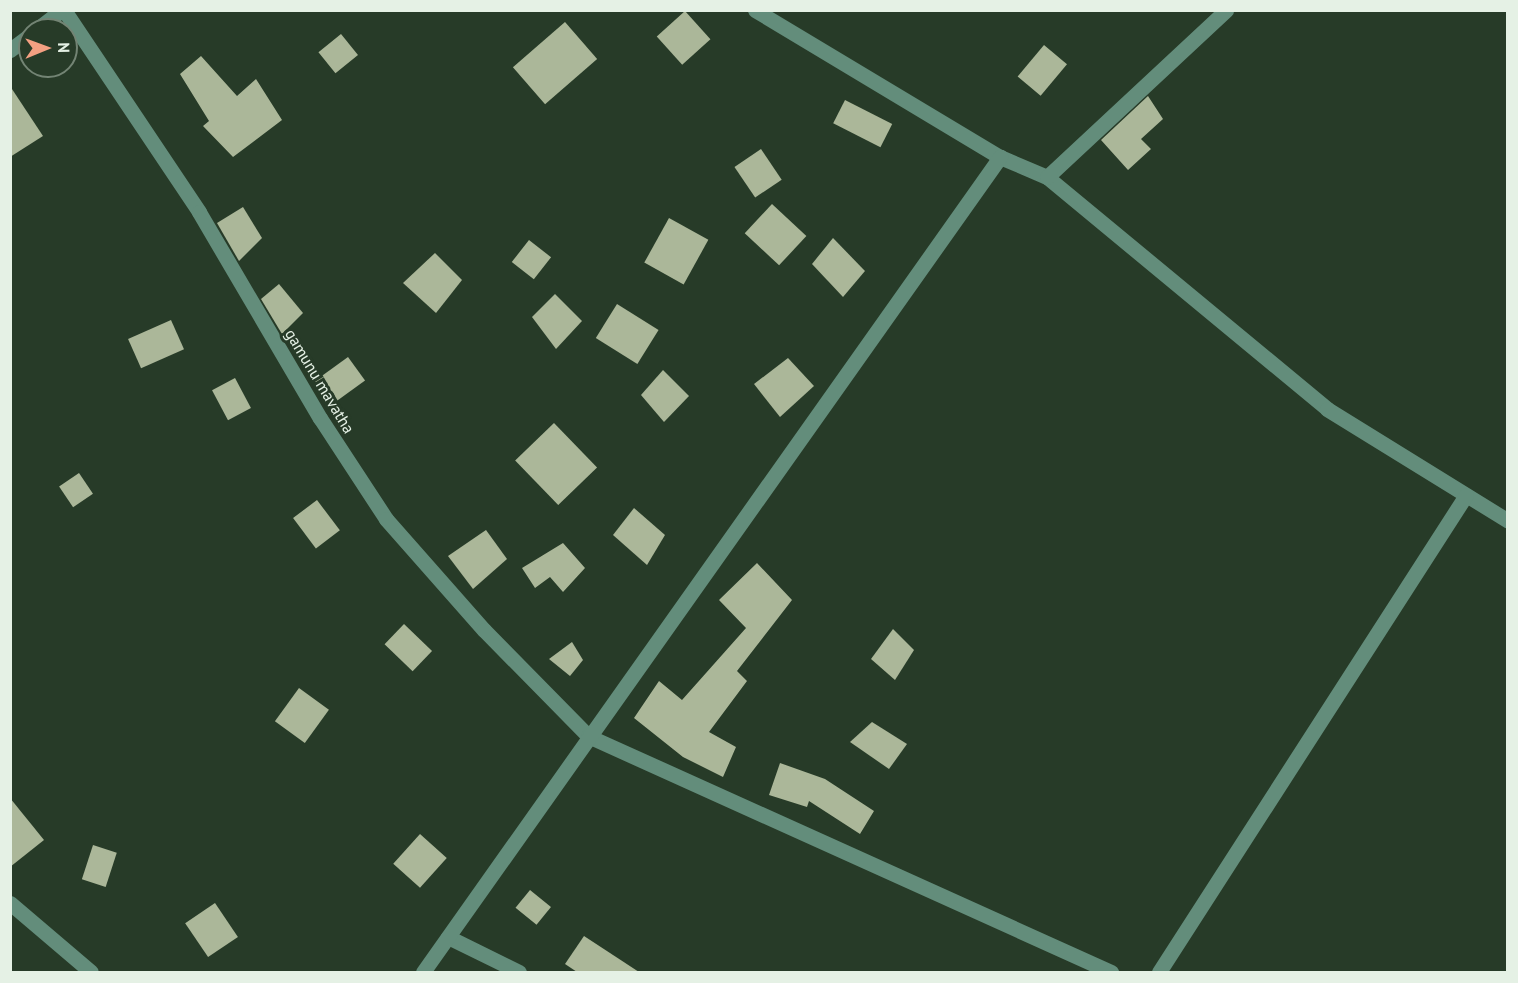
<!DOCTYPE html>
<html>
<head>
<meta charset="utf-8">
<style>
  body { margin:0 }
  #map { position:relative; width:1518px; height:983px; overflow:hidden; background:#273b28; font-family:"PT Sans",sans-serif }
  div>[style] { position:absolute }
  .building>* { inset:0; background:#abb799; transform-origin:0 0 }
  .minor>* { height:15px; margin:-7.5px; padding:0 7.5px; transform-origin:7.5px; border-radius:7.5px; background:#638d7b }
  span { translate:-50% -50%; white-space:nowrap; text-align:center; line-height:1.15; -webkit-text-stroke:6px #273b28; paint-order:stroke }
  .street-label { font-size:16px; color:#e5f1e5 }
  .frame { position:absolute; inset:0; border:12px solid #e5f1e5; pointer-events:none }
  .north { position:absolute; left:18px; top:18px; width:60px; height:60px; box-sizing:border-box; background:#273b28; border:2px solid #738474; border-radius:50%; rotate:89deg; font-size:16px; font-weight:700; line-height:24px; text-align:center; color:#e5f1e5 }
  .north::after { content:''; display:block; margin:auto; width:21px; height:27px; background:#f3a082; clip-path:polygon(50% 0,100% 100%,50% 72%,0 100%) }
</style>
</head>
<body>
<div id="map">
  <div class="building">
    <div style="left:685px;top:11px;width:38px;height:38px;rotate:48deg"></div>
    <div style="left:565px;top:22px;width:49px;height:69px;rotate:49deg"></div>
    <div style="left:341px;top:34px;width:27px;height:29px;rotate:51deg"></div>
    <div style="left:1044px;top:45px;width:30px;height:41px;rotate:40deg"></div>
    <div style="clip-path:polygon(201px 56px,237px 96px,256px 79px,282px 120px,233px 157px,203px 126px,209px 121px,180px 74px)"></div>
    <div style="clip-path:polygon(10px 86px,43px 136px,10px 157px)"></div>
    <div style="clip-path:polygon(1148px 96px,1163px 119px,1141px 139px,1151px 149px,1128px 170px,1101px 140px)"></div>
    <div style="left:845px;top:100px;width:53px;height:26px;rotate:27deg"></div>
    <div style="left:761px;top:149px;width:37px;height:32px;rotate:56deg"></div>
    <div style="left:772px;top:204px;width:47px;height:40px;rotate:43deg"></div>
    <div style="clip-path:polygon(243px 207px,262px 238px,239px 261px,217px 223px)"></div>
    <div style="left:669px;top:218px;width:45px;height:51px;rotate:29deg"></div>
    <div style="clip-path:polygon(833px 238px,865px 271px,843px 297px,812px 264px)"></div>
    <div style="left:529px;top:240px;width:28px;height:28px;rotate:38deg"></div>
    <div style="clip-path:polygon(435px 253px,462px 280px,436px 313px,403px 283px)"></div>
    <div style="clip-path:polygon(279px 284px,303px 313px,282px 334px,261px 299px)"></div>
    <div style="clip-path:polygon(555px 294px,582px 321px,556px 349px,532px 317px)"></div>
    <div style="left:617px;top:304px;width:49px;height:40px;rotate:32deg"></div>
    <div style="left:171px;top:320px;width:32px;height:47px;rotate:66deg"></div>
    <div style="left:348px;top:357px;width:29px;height:41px;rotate:54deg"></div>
    <div style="clip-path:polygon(788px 358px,814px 386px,780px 417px,754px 384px)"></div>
    <div style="clip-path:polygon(663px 370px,689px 396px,664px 422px,641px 395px)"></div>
    <div style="left:235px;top:378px;width:34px;height:26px;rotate:62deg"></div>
    <div style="left:554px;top:423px;width:62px;height:54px;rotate:46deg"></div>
    <div style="left:79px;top:473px;width:25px;height:24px;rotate:56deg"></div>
    <div style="left:317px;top:500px;width:38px;height:30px;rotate:53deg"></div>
    <div style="clip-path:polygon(634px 508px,665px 535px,647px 565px,613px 535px)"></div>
    <div style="clip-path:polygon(486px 530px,507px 559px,473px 589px,448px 556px)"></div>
    <div style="clip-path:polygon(563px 543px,585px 568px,563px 592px,550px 577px,535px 588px,522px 568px)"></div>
    <div style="clip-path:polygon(757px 563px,792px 600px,737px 671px,747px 681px,709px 732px,736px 747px,723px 777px,683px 757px,634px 718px,659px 681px,682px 700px,746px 628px,719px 600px)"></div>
    <div style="left:404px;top:624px;width:39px;height:28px;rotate:44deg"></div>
    <div style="clip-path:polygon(893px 629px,914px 650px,895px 680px,871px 659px)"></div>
    <div style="clip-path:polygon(572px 642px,583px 660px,570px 676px,549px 659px)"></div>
    <div style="left:299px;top:688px;width:37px;height:41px;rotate:36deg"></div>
    <div style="clip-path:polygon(872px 722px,907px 744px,889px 769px,850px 742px)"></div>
    <div style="clip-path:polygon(780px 763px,825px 779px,874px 811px,860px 834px,809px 801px,807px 807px,769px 795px)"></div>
    <div style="clip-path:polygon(10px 798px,44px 840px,10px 867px)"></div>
    <div style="left:420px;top:834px;width:36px;height:40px;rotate:42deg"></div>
    <div style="left:93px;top:845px;width:25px;height:36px;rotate:18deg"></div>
    <div style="left:530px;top:890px;width:27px;height:23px;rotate:39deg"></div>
    <div style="left:215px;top:903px;width:41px;height:36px;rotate:56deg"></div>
    <div style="clip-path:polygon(584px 936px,639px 972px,577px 972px,565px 964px)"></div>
  </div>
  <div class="minor">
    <div style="left:64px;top:10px;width:243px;rotate:56.2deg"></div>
    <div style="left:199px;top:212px;width:239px;rotate:59.6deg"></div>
    <div style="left:320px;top:418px;width:121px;rotate:56.8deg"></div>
    <div style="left:386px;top:519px;width:148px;rotate:48.6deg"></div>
    <div style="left:484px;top:630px;width:148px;rotate:45.5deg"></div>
    <div style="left:588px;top:736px;width:574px;rotate:24.29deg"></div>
    <div style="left:755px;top:10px;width:286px;rotate:31deg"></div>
    <div style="left:1000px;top:157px;width:51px;rotate:23.1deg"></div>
    <div style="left:1047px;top:177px;width:364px;rotate:39.6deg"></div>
    <div style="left:1327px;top:409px;width:213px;rotate:31.7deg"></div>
    <div style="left:36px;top:30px;width:33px;rotate:-38deg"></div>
    <div style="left:10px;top:50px;width:25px;rotate:-37deg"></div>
    <div style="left:1047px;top:177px;width:245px;rotate:-43deg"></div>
    <div style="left:10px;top:903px;width:106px;rotate:40.4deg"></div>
    <div style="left:448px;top:937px;width:79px;rotate:26.2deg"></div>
    <div style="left:423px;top:972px;width:999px;rotate:-54.7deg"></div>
    <div style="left:1159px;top:972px;width:567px;rotate:-57.23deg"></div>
  </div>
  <div class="street-label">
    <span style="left:320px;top:381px;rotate:59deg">gamunu mavatha</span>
  </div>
  <div class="frame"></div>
  <div class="north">N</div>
</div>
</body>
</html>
